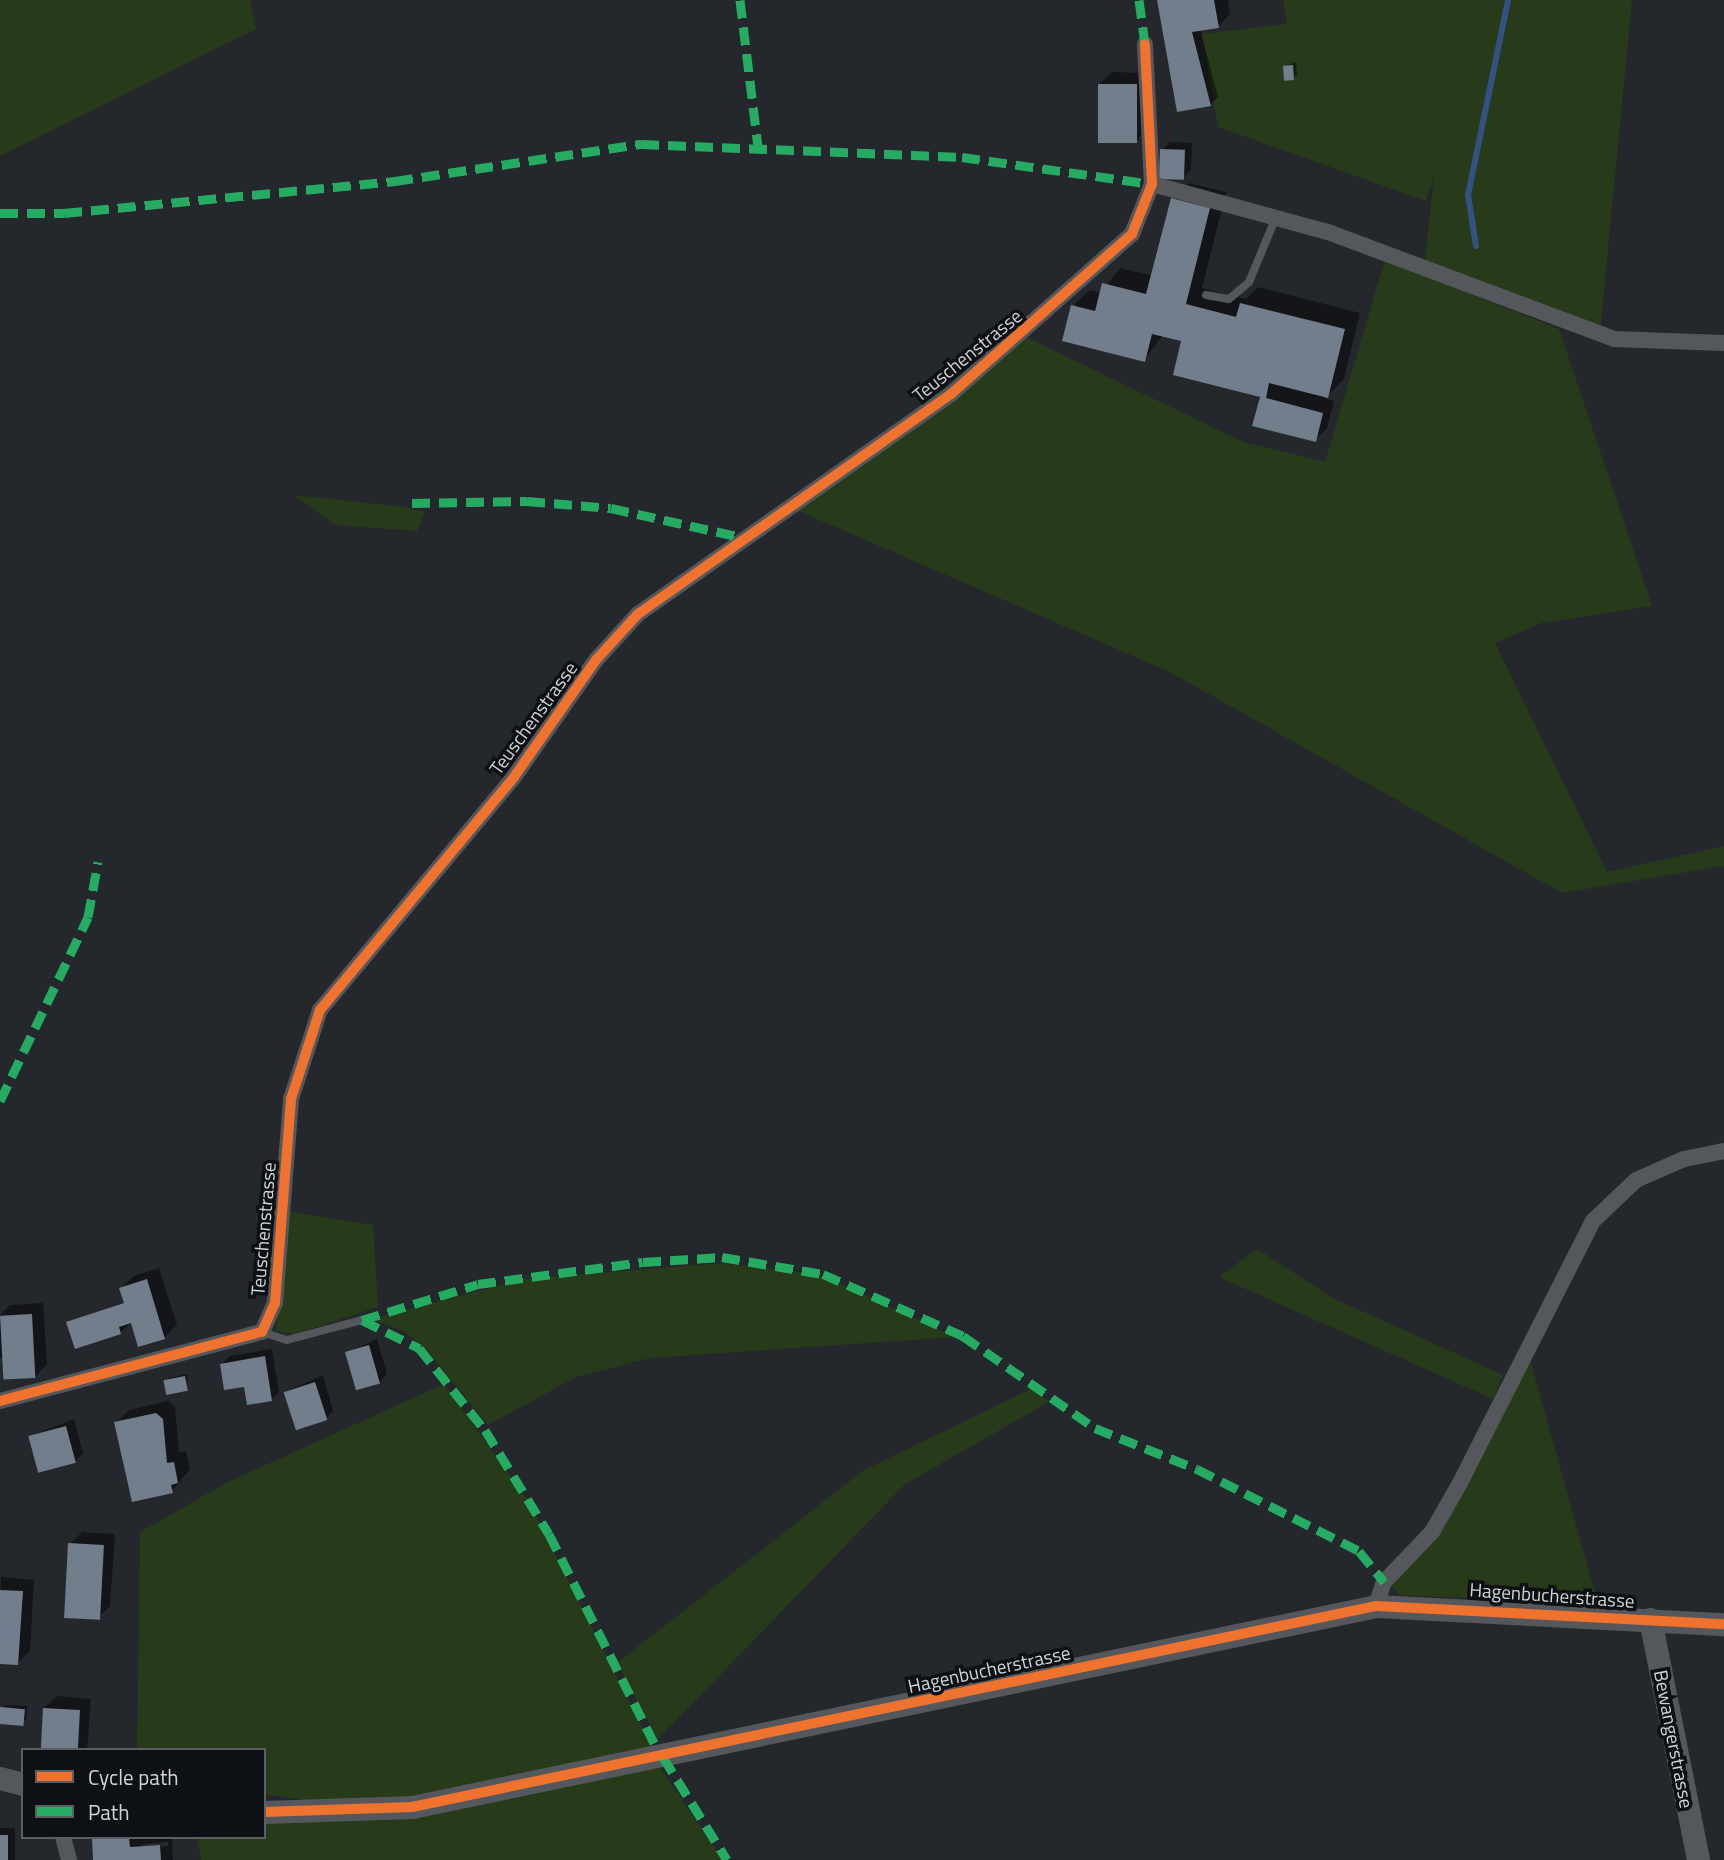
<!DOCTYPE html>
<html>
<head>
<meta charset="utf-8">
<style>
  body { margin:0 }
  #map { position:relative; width:1724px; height:1860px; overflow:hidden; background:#24282d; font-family:"Titillium Web",sans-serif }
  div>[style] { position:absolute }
  .green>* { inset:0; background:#273b1a }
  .shadow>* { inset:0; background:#0007; transform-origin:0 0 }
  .stream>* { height:6px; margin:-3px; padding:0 3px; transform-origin:3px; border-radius:3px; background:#355082 }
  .building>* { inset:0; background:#727e8b; transform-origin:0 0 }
  .lane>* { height:8px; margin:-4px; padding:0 4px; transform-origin:4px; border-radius:4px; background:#54585c }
  .street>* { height:16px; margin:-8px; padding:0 8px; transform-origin:8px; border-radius:8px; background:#54585c }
  .secondary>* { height:23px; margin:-11.5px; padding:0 11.5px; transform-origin:11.5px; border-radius:11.5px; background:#54585c }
  .quiet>* { height:9px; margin-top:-4.5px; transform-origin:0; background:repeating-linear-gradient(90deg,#26ab63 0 18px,transparent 0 27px) }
  .cycleway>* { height:10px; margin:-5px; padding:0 5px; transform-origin:5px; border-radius:5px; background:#ef722f }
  span { translate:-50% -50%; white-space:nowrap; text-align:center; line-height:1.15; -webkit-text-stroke:7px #0d1014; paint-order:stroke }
  .street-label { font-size:19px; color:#cfd4da }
  .legend { position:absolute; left:21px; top:1748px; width:245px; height:91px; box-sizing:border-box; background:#0d1014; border:2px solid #5b5e63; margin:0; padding:9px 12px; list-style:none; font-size:21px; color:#cfd4da }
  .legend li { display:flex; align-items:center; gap:14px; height:35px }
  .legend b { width:35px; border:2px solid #5b5e63 }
</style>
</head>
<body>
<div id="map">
  <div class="green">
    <div style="clip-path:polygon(0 0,250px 0,256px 29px,0 156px)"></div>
    <div style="clip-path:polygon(1283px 0,1632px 0,1600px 331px,1424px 269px,1434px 176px,1426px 201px,1218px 127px,1202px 34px,1287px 24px)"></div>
    <div style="clip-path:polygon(1385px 260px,1559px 329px,1652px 606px,1541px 623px,1495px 643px,1607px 872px,1724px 846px,1724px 866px,1562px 893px,1170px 672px,794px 509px,1024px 336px,1243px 442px,1325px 462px)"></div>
    <div style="clip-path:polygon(293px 495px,405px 507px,425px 512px,417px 531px,336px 525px)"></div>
    <div style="clip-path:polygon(286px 1211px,373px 1225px,378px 1307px,295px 1334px,276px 1331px)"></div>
    <div style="clip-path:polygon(1257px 1249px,1333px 1298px,1503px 1375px,1493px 1399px,1219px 1277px)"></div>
    <div style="clip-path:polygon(722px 1263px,821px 1275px,955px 1337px,650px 1358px,576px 1377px,488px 1425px,426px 1349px,403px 1331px,371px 1319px,524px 1279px)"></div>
    <div style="clip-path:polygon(1528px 1352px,1598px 1604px,1399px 1595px,1391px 1585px,1436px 1535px)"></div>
    <div style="clip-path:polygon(444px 1384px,529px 1502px,653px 1749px,412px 1796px,331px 1804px,264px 1794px,264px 1750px,137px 1750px,140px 1532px,228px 1482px)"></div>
    <div style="clip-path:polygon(1031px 1389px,1049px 1402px,905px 1484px,658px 1739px,617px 1663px,864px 1470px)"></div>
    <div style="clip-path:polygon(659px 1766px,723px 1860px,201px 1860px,197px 1837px,264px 1837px,264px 1823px)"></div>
  </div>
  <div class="shadow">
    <div style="clip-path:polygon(1159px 0,1228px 0,1230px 14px,1218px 26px,1200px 29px,1218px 97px,1210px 105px)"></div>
    <div style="clip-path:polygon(1296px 62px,1297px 75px,1293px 78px,1284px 66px)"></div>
    <div style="clip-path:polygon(1112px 72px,1148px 73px,1147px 130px,1135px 142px,1099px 84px)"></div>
    <div style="clip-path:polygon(1170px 142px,1192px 143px,1191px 170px,1183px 178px,1162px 150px)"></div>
    <div style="clip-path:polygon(1189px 183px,1226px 192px,1202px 288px,1246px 299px,1258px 287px,1360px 313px,1344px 379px,1325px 398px,1334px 401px,1327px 428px,1315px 440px,1184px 340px,1163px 335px,1144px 360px,1073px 306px,1090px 290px,1101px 293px,1120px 268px,1153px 276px,1172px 199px)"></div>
    <div style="clip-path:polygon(159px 1268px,177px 1325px,164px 1337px,132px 1321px,120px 1333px,68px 1322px,126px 1302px,121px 1288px,134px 1276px)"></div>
    <div style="clip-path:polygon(43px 1303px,47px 1364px,35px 1377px,0 1357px,0 1315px,10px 1305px)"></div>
    <div style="clip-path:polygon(377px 1339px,387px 1374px,380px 1382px,347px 1353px)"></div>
    <div style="clip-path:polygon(272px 1349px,279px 1392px,272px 1399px,222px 1364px,230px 1356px)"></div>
    <div style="clip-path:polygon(188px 1374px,187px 1389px,166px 1381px,169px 1378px)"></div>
    <div style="clip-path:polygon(323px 1375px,333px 1411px,326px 1419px,285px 1392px)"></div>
    <div style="clip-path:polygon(169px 1401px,175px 1407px,179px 1452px,186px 1451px,190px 1469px,172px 1491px,116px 1423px,129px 1410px)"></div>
    <div style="clip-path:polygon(74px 1419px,83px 1453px,75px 1461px,30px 1436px)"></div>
    <div style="clip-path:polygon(82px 1532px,115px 1534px,110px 1606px,98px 1618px,70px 1544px)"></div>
    <div style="clip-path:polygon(1px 1577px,34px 1580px,30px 1651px,17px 1663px,0 1662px)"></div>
    <div style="clip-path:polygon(57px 1696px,91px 1699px,87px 1750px,41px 1750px,44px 1708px)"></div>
    <div style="clip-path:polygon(5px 1705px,27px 1706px,26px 1721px,2px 1708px)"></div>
    <div style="left:0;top:1828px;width:15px;height:32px"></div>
    <div style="clip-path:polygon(evenodd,93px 1837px,172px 1837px,173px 1860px,95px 1860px,93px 1837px,168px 1842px,168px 1846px,142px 1848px,142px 1844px,168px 1842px)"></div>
  </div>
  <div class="stream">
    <div style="left:1476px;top:246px;width:52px;rotate:-98.9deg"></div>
    <div style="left:1468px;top:195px;width:199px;rotate:-78.4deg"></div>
  </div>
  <div class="building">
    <div style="clip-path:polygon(1157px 0,1214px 0,1219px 28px,1192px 32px,1211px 106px,1177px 112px)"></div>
    <div style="left:1293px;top:65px;width:15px;height:10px;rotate:86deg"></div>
    <div style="left:1098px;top:84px;width:39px;height:59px"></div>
    <div style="left:1160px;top:149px;width:25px;height:30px;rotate:2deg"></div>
    <div style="clip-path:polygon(1171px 198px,1210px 208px,1186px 304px,1236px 317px,1240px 303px,1345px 329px,1328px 398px,1269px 383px,1266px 398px,1323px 413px,1316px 442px,1252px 426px,1260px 397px,1173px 375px,1181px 341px,1152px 334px,1145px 362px,1062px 341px,1071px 305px,1095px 311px,1102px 283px,1146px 294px)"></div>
    <div style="clip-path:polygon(147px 1279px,165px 1339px,138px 1347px,131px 1323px,119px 1327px,121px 1334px,75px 1349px,66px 1322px,124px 1303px,119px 1288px)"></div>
    <div style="left:32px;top:1314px;width:64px;height:32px;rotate:87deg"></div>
    <div style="left:369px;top:1345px;width:40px;height:25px;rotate:74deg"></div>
    <div style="clip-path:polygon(265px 1356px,272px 1401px,247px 1405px,244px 1387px,224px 1390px,220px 1364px)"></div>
    <div style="left:185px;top:1376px;width:15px;height:22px;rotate:79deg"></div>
    <div style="left:315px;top:1382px;width:40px;height:33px;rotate:72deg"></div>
    <div style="clip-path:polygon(156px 1413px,163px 1419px,167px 1463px,174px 1462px,178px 1483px,171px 1485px,173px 1493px,132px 1502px,114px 1422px)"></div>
    <div style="left:66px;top:1426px;width:38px;height:39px;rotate:75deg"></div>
    <div style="left:68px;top:1543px;width:36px;height:75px;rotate:3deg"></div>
    <div style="clip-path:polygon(0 1590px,23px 1591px,18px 1665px,0 1664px)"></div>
    <div style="left:0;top:1707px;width:25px;height:17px;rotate:5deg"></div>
    <div style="left:43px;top:1708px;width:37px;height:42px;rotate:3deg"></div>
    <div style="left:0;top:1835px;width:8px;height:25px"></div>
    <div style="clip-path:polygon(92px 1837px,129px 1837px,130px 1847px,160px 1845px,161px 1860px,93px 1860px)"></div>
  </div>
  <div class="lane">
    <div style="left:1206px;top:295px;width:23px;rotate:10deg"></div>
    <div style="left:1229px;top:299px;width:26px;rotate:-40deg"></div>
    <div style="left:1249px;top:282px;width:70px;rotate:-67.4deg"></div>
    <div style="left:262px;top:1332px;width:26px;rotate:18deg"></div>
    <div style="left:287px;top:1340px;width:78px;rotate:-14.9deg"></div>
  </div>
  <div class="street">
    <div style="left:1152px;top:184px;width:182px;rotate:15.3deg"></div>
    <div style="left:1328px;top:232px;width:305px;rotate:20.5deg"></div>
    <div style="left:1614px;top:339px;width:110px;rotate:2.1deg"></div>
    <div style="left:0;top:1401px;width:271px;rotate:-14.8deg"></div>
    <div style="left:262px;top:1332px;width:32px;rotate:-66deg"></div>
    <div style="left:275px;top:1303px;width:205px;rotate:-85.5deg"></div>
    <div style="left:291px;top:1099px;width:94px;rotate:-72deg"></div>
    <div style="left:320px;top:1010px;width:303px;rotate:-50.2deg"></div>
    <div style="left:514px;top:777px;width:143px;rotate:-55deg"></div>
    <div style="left:596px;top:660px;width:62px;rotate:-47.6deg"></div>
    <div style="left:638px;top:614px;width:383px;rotate:-35.1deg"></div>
    <div style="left:951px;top:394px;width:242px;rotate:-41.5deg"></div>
    <div style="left:1132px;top:234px;width:54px;rotate:-68.2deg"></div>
    <div style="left:1152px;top:184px;width:140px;rotate:-92.9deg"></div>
    <div style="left:1376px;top:1606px;width:25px;rotate:-72deg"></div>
    <div style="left:1384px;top:1582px;width:69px;rotate:-46.2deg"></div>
    <div style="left:1432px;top:1532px;width:56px;rotate:-60.3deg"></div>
    <div style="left:1460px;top:1483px;width:294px;rotate:-63.1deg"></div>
    <div style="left:1593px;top:1221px;width:59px;rotate:-43.6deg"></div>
    <div style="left:1636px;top:1180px;width:52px;rotate:-23.6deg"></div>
    <div style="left:1684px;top:1159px;width:41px;rotate:-11.3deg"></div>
    <div style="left:63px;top:1837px;width:24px;rotate:75deg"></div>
  </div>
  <div class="secondary">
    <div style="left:1650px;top:1619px;width:246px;rotate:78.7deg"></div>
    <div style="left:0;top:1778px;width:24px;rotate:15deg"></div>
    <div style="left:264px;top:1812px;width:148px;rotate:-1.9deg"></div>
    <div style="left:412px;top:1807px;width:985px;rotate:-11.78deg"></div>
    <div style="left:1376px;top:1606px;width:348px;rotate:3deg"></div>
  </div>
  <div class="quiet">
    <div style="left:740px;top:0;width:147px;rotate:83deg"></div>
    <div style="left:1139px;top:0;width:44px;rotate:82.2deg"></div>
    <div style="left:0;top:213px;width:64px"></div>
    <div style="left:64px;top:213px;width:333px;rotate:-5.5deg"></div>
    <div style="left:395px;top:181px;width:249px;rotate:-8.6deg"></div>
    <div style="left:641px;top:144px;width:321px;rotate:2.3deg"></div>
    <div style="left:962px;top:157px;width:192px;rotate:8.1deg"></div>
    <div style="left:412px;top:503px;width:115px;rotate:-1deg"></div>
    <div style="left:527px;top:501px;width:84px;rotate:4.8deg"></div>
    <div style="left:611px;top:508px;width:133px;rotate:12.6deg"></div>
    <div style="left:0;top:1101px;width:204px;rotate:-64.4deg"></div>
    <div style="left:88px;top:917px;width:56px;rotate:-79.7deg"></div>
    <div style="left:362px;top:1320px;width:121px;rotate:-17.2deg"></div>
    <div style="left:478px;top:1284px;width:166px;rotate:-7.6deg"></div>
    <div style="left:643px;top:1262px;width:79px;rotate:-3.6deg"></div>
    <div style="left:722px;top:1257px;width:102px;rotate:9.6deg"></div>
    <div style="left:823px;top:1274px;width:153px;rotate:23.9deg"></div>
    <div style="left:963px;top:1336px;width:161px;rotate:34.9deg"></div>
    <div style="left:1095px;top:1428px;width:110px;rotate:21.9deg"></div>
    <div style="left:1197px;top:1469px;width:182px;rotate:26.8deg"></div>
    <div style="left:1359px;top:1551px;width:40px;rotate:51deg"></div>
    <div style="left:362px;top:1320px;width:64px;rotate:26.2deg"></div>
    <div style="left:419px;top:1348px;width:105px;rotate:51.2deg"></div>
    <div style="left:485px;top:1430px;width:122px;rotate:58.4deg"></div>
    <div style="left:549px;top:1534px;width:250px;rotate:63.3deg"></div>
    <div style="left:663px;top:1757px;width:121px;rotate:58.1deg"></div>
  </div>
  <div class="cycleway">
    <div style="left:0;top:1401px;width:271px;rotate:-14.8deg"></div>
    <div style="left:262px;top:1332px;width:32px;rotate:-66deg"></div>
    <div style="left:275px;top:1303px;width:205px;rotate:-85.5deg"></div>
    <div style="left:291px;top:1099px;width:94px;rotate:-72deg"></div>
    <div style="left:320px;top:1010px;width:303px;rotate:-50.2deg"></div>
    <div style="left:514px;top:777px;width:143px;rotate:-55deg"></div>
    <div style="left:596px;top:660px;width:62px;rotate:-47.6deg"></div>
    <div style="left:638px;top:614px;width:383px;rotate:-35.1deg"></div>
    <div style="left:951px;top:394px;width:242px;rotate:-41.5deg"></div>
    <div style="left:1132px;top:234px;width:54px;rotate:-68.2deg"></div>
    <div style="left:1152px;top:184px;width:140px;rotate:-92.9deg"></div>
    <div style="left:264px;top:1812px;width:148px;rotate:-1.9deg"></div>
    <div style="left:412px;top:1807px;width:985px;rotate:-11.78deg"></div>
    <div style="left:1376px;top:1606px;width:348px;rotate:3deg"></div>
  </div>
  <div class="street-label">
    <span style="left:967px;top:355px;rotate:-39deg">Teuschenstrasse</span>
    <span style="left:533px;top:718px;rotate:-54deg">Teuschenstrasse</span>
    <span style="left:263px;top:1229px;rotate:-85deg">Teuschenstrasse</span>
    <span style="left:1552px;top:1595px;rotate:4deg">Hagenbucherstrasse</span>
    <span style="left:989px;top:1669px;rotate:-12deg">Hagenbucherstrasse</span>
    <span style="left:1674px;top:1739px;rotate:79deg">Bewangerstrasse</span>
  </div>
  <ul class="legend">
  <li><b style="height:9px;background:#ef722f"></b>Cycle path</li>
  <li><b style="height:9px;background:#26ab63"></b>Path</li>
  </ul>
</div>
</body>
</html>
